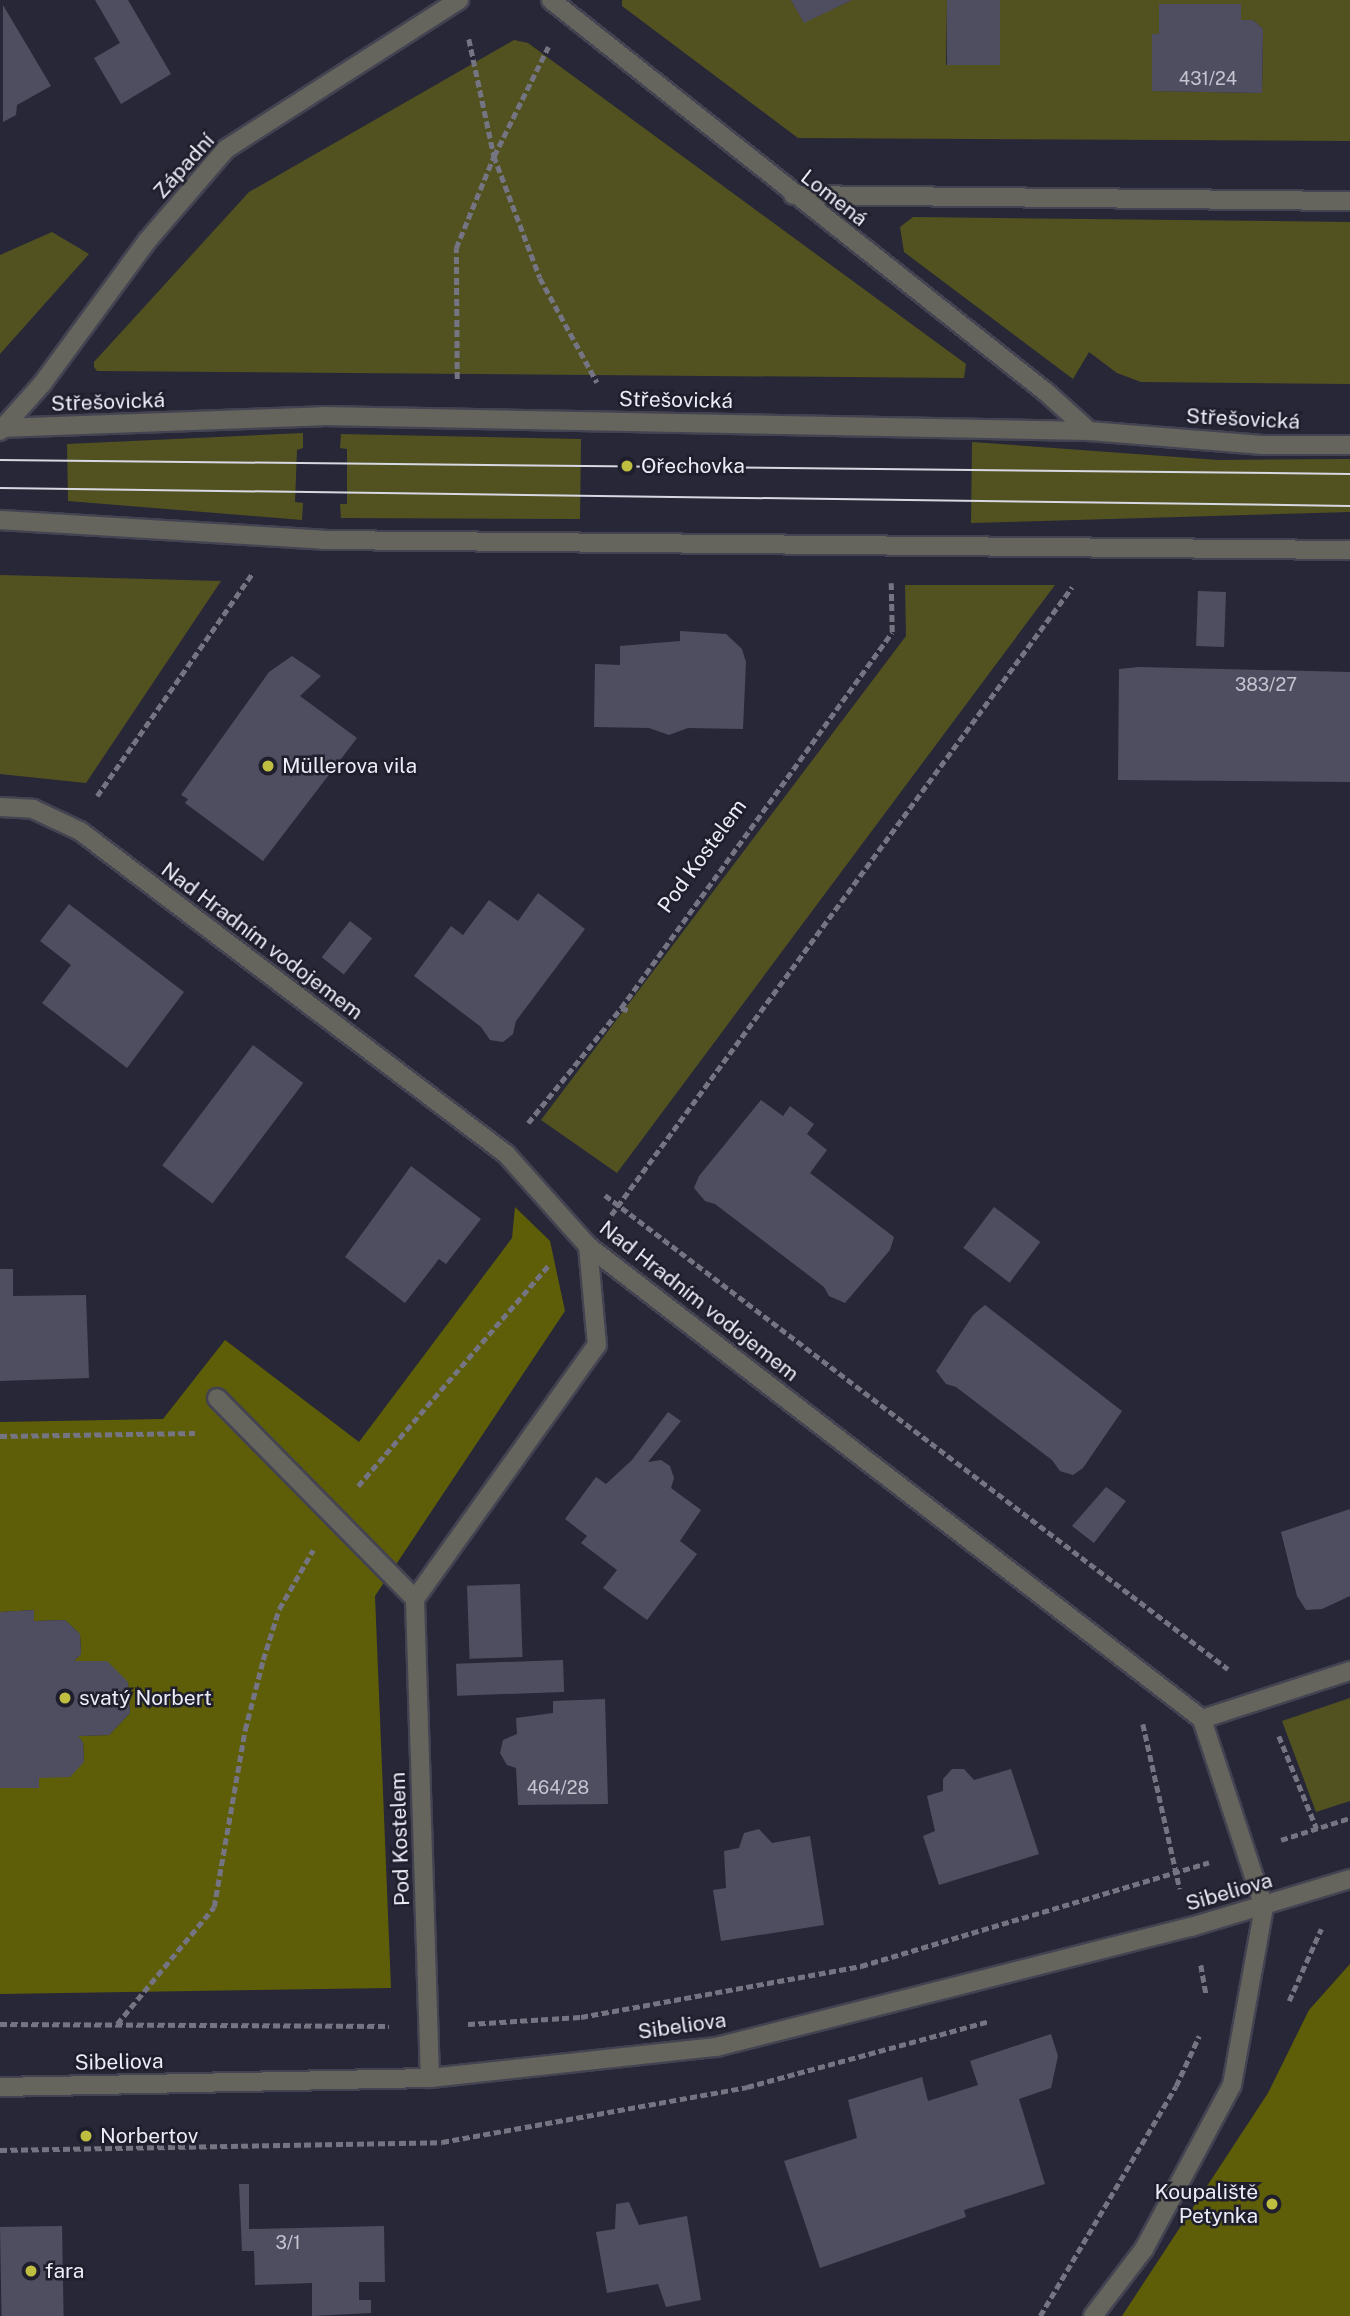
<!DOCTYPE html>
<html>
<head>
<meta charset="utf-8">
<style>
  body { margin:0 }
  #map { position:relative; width:1350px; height:2316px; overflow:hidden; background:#282737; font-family:"Public Sans",sans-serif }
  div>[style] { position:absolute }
  .green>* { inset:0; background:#525221 }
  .forest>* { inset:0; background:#5e5d08 }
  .building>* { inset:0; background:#4f4e60; transform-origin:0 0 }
  .path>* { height:4.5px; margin-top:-2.25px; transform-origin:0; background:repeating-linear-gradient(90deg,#757482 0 7px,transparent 0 10.5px) }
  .roads { filter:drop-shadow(2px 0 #434352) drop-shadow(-2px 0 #434352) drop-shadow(0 2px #434352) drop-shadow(0 -2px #434352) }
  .minor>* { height:18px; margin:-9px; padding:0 9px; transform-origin:9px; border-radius:9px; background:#65655d }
  .tram>* { height:2px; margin:-1px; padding:0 1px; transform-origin:1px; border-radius:1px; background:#d8d8e3 }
  .dots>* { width:19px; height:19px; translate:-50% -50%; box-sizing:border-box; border:4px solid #1f1e2d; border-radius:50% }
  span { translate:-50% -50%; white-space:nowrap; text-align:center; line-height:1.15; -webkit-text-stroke:5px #1f1e2d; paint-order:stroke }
  .number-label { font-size:18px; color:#c5c4d1 }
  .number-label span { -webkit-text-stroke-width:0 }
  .street-label { font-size:21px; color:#ececf7 }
  .poi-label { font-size:21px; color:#ececf7 }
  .left { translate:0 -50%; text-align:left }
  .right { translate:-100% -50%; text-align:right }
</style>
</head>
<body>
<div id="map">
  <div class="green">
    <div style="clip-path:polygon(evenodd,622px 0,791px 0,804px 22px,852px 0,947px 0,946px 65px,999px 65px,1000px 0,1350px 0,1350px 141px,798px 138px,622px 6px,622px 0,1160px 4px,1241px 4px,1241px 20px,1253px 20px,1263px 29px,1262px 93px,1152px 91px,1152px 34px,1159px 34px,1160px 4px)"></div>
    <div style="clip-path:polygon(514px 40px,528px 43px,966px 364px,964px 378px,97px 371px,94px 367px,94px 362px,249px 192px)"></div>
    <div style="clip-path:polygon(913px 217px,1350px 222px,1350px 384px,1141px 382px,1117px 373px,1089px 352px,1073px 379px,904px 252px,900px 227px)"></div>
    <div style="clip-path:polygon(52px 232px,89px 254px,0 354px,0 255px)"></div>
    <div style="clip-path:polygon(303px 433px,303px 448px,297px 450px,295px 502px,303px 503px,302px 520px,68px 501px,67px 444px)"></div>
    <div style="clip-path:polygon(341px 434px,581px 439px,580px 519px,341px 518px,340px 504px,347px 504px,347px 449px,340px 448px)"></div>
    <div style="clip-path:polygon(972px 442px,1218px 460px,1350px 459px,1350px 512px,971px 523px)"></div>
    <div style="clip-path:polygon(0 575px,221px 581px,86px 783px,0 774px)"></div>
    <div style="clip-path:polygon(905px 585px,1055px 585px,617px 1173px,541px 1120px,906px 636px)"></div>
    <div style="clip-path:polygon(1350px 1698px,1350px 1801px,1316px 1812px,1282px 1721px)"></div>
  </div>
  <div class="forest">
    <div style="clip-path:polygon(515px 1207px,550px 1241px,565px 1311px,375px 1596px,391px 1988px,0 1994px,0 1788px,39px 1788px,39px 1778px,84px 1762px,83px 1742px,78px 1736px,109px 1735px,130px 1713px,128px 1682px,74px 1661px,81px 1654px,80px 1634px,65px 1620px,34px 1621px,34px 1610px,0 1612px,0 1422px,163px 1419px,225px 1340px,359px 1442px,512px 1238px)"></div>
    <div style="clip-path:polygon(1350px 1964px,1350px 2316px,1122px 2316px,1268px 2093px,1309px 2010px)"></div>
  </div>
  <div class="building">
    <div style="clip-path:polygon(95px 0,128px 0,171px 74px,121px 104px,94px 58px,120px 43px)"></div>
    <div style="clip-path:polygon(791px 0,852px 0,804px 23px)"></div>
    <div style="left:947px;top:0;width:53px;height:65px"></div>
    <div style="clip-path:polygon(1159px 4px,1241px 4px,1241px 20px,1253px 20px,1263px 29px,1262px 93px,1152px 91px,1152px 34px,1159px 34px)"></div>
    <div style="clip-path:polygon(3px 5px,51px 86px,17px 105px,16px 115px,3px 122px)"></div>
    <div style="left:1198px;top:591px;width:28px;height:55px;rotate:2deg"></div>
    <div style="clip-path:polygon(680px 631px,726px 634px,742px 649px,746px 662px,743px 729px,688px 728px,669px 735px,649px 728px,594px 727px,595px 664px,620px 665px,620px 646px,680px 641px)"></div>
    <div style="clip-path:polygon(292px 656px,321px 676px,300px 696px,357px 738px,263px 861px,185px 803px,188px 799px,181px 795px,269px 672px)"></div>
    <div style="clip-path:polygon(1139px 667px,1350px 672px,1350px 782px,1118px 780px,1119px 669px)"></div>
    <div style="clip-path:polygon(538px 893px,585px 929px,516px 1021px,513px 1034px,503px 1042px,490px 1040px,481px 1027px,414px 976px,451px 926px,463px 935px,489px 900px,518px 921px)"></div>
    <div style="clip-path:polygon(69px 904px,184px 992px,127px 1068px,42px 1003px,71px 965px,40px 941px)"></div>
    <div style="left:350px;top:921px;width:28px;height:46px;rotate:38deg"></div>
    <div style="left:253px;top:1045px;width:63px;height:151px;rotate:37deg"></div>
    <div style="clip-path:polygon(761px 1100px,783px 1116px,790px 1106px,814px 1124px,807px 1134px,827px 1150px,810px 1173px,894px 1237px,890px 1250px,845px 1303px,829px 1296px,824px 1287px,715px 1204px,705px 1201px,694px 1188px,699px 1176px)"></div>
    <div style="clip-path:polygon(411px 1166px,481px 1219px,446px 1264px,439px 1259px,405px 1303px,345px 1257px)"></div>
    <div style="left:994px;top:1207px;width:58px;height:51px;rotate:37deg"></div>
    <div style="clip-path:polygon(0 1269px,13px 1269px,13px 1296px,86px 1295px,89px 1378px,0 1381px)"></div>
    <div style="clip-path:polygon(985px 1305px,1122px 1411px,1083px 1468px,1073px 1475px,1060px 1471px,1052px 1460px,956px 1387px,946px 1384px,936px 1371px,973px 1315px)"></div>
    <div style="clip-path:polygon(668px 1412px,681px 1421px,648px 1462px,661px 1460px,670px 1466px,674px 1478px,671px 1488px,701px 1510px,680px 1541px,697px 1554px,647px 1620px,603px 1588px,617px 1570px,581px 1543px,587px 1536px,565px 1519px,596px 1477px,606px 1484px,632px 1460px)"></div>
    <div style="clip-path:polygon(1106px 1487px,1126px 1501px,1094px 1543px,1072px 1526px)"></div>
    <div style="clip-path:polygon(1350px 1509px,1350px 1596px,1322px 1609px,1306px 1610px,1297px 1596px,1281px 1532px)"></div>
    <div style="left:520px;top:1584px;width:73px;height:53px;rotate:88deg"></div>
    <div style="clip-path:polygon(34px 1610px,34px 1621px,65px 1620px,80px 1634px,81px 1654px,74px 1661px,107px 1661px,128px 1682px,130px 1713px,109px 1735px,78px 1736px,83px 1742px,84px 1762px,70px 1777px,39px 1778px,39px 1788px,0 1788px,0 1612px)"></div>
    <div style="left:563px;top:1660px;width:32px;height:107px;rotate:88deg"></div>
    <div style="clip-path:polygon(605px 1699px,608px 1804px,518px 1805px,516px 1768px,507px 1765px,500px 1753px,503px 1740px,517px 1734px,516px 1718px,553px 1713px,553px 1701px)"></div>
    <div style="clip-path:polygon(952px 1769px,964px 1769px,974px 1780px,1011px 1769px,1039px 1854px,939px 1885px,923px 1836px,935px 1831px,927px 1796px,943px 1791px,943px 1779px)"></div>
    <div style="clip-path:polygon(759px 1829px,772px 1843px,810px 1836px,824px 1925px,721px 1941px,713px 1890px,726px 1888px,724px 1851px,739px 1848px,744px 1833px)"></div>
    <div style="clip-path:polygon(1051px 2034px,1058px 2056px,1051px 2088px,1019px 2099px,1045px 2184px,964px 2210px,966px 2217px,820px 2268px,784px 2161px,857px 2138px,848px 2100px,922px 2077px,928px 2101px,978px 2085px,970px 2061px)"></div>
    <div style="clip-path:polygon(239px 2184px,249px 2184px,249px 2229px,384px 2226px,385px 2282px,359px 2282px,359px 2300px,371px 2300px,371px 2313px,312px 2316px,312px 2283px,255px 2285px,254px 2251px,242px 2251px)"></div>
    <div style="clip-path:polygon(629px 2202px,639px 2225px,687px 2216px,701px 2300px,666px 2307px,658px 2284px,607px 2293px,596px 2232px,615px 2229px,616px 2204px)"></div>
    <div style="left:62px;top:2226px;width:90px;height:62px;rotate:89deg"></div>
  </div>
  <div class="path">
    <div style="left:469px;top:39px;width:120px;rotate:77.9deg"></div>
    <div style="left:494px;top:156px;width:130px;rotate:69.3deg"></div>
    <div style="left:540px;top:278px;width:119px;rotate:61.3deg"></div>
    <div style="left:457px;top:379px;width:131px;rotate:-90.4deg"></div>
    <div style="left:456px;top:248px;width:100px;rotate:-67.6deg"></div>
    <div style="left:494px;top:156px;width:122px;rotate:-63.6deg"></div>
    <div style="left:97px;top:796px;width:271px;rotate:-55.1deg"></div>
    <div style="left:621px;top:1008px;width:10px;rotate:17deg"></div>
    <div style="left:528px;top:1123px;width:148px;rotate:-51deg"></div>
    <div style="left:621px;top:1008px;width:463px;rotate:-54.2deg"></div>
    <div style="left:892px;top:632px;width:49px;rotate:-91.2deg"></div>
    <div style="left:605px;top:1195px;width:783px;rotate:37.27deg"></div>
    <div style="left:611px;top:1215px;width:779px;rotate:-53.72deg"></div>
    <div style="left:0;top:1436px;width:195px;rotate:-0.9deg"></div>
    <div style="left:358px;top:1486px;width:292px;rotate:-49.2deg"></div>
    <div style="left:1143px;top:1724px;width:169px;rotate:77.4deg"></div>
    <div style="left:1279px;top:1736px;width:100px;rotate:67.8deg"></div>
    <div style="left:1281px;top:1840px;width:72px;rotate:-17.7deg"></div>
    <div style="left:1201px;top:1965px;width:29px;rotate:80deg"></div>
    <div style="left:1289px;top:2001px;width:79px;rotate:-66deg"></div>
    <div style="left:0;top:2024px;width:389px;rotate:0.3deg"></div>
    <div style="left:117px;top:2024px;width:152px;rotate:-50.3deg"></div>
    <div style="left:214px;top:1907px;width:180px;rotate:-80.1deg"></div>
    <div style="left:245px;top:1730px;width:72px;rotate:-75.6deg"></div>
    <div style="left:263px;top:1660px;width:53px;rotate:-72.6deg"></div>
    <div style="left:279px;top:1609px;width:68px;rotate:-60deg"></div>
    <div style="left:468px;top:2024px;width:113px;rotate:-3.5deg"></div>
    <div style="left:581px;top:2017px;width:285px;rotate:-10.3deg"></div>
    <div style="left:861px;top:1966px;width:363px;rotate:-16.6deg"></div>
    <div style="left:0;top:2150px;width:442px;rotate:-1deg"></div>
    <div style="left:442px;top:2142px;width:310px;rotate:-10.2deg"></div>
    <div style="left:747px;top:2087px;width:249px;rotate:-15.2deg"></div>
    <div style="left:1040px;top:2316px;width:267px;rotate:-59.4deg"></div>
    <div style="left:1176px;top:2086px;width:55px;rotate:-65.3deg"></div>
  </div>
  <div class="roads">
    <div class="minor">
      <div style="left:551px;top:0;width:633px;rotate:38.39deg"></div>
      <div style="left:1047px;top:393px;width:57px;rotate:42.1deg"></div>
      <div style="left:793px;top:195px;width:557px;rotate:0.62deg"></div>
      <div style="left:0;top:428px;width:323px;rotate:-2.1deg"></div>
      <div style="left:323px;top:416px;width:766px;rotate:1.12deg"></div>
      <div style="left:1089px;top:431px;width:174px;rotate:4.6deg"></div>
      <div style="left:1262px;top:445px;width:88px"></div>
      <div style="left:0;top:431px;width:63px;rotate:-48.2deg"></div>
      <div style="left:42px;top:384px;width:177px;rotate:-53.7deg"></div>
      <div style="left:147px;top:241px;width:121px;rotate:-49.3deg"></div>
      <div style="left:226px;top:149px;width:277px;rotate:-32.6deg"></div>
      <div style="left:0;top:520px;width:324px;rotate:3.5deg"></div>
      <div style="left:323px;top:540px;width:1027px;rotate:0.56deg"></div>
      <div style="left:0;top:807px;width:33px;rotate:3deg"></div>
      <div style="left:33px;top:809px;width:52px;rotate:25.1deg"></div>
      <div style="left:80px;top:831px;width:535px;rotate:37.17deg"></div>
      <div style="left:506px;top:1154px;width:123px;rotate:48.3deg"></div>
      <div style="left:588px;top:1246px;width:775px;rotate:37.61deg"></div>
      <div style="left:217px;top:1398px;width:282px;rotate:45.4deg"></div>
      <div style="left:1202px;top:1719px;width:156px;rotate:-18deg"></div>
      <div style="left:430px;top:2078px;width:479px;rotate:-91.8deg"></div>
      <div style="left:415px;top:1599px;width:312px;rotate:-54.4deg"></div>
      <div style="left:597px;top:1345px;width:99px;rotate:-95.2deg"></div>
      <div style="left:0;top:2087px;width:430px;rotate:-1.2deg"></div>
      <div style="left:430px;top:2078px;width:288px;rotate:-6.2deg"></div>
      <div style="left:716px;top:2047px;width:490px;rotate:-14.2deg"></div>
      <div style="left:1191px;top:1927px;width:166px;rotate:-16.8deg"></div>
      <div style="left:1093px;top:2316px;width:84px;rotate:-52.7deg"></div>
      <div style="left:1144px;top:2249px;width:186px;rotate:-61.8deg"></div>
      <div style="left:1232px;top:2085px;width:181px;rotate:-79.8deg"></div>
      <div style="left:1264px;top:1907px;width:198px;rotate:-108.3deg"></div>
    </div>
  </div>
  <div class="tram">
    <div style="left:0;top:460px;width:1350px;rotate:0.59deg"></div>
    <div style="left:0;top:488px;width:1350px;rotate:0.76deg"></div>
  </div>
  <div class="dots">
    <div style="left:627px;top:466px;background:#bfbe41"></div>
    <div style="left:268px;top:766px;background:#bfbe41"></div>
    <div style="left:65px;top:1698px;background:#bfbe41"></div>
    <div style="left:86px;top:2136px;background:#bfbe41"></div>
    <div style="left:1272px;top:2204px;background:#bfbe41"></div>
    <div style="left:31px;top:2271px;background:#bfbe41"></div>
  </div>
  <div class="number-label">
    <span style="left:1208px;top:79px">431/24</span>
    <span style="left:1266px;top:685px">383/27</span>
    <span style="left:558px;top:1788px">464/28</span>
    <span style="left:288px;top:2243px">3/1</span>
  </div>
  <div class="street-label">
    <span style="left:184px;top:166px;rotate:-48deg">Západní</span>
    <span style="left:834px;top:198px;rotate:38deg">Lomená</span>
    <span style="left:676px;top:400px;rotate:1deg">Střešovická</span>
    <span style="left:108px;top:402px;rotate:-2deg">Střešovická</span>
    <span style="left:1243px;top:419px;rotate:3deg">Střešovická</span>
    <span style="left:702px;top:856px;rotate:-54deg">Pod Kostelem</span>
    <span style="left:262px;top:941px;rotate:37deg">Nad Hradním vodojemem</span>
    <span style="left:699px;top:1301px;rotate:38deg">Nad Hradním vodojemem</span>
    <span style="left:400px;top:1839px;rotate:-92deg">Pod Kostelem</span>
    <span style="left:1229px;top:1892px;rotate:-16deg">Sibeliova</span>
    <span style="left:682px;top:2026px;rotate:-8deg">Sibeliova</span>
    <span style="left:119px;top:2062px;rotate:-1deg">Sibeliova</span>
  </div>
  <div class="poi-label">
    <span class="left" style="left:641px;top:466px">Ořechovka</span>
    <span class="left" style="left:282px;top:766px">Müllerova vila</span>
    <span class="left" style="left:79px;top:1698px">svatý Norbert</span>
    <span class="left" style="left:100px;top:2136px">Norbertov</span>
    <span class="right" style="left:1258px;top:2204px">Koupaliště<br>Petynka</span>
    <span class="left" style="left:45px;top:2271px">fara</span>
  </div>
</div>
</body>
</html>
